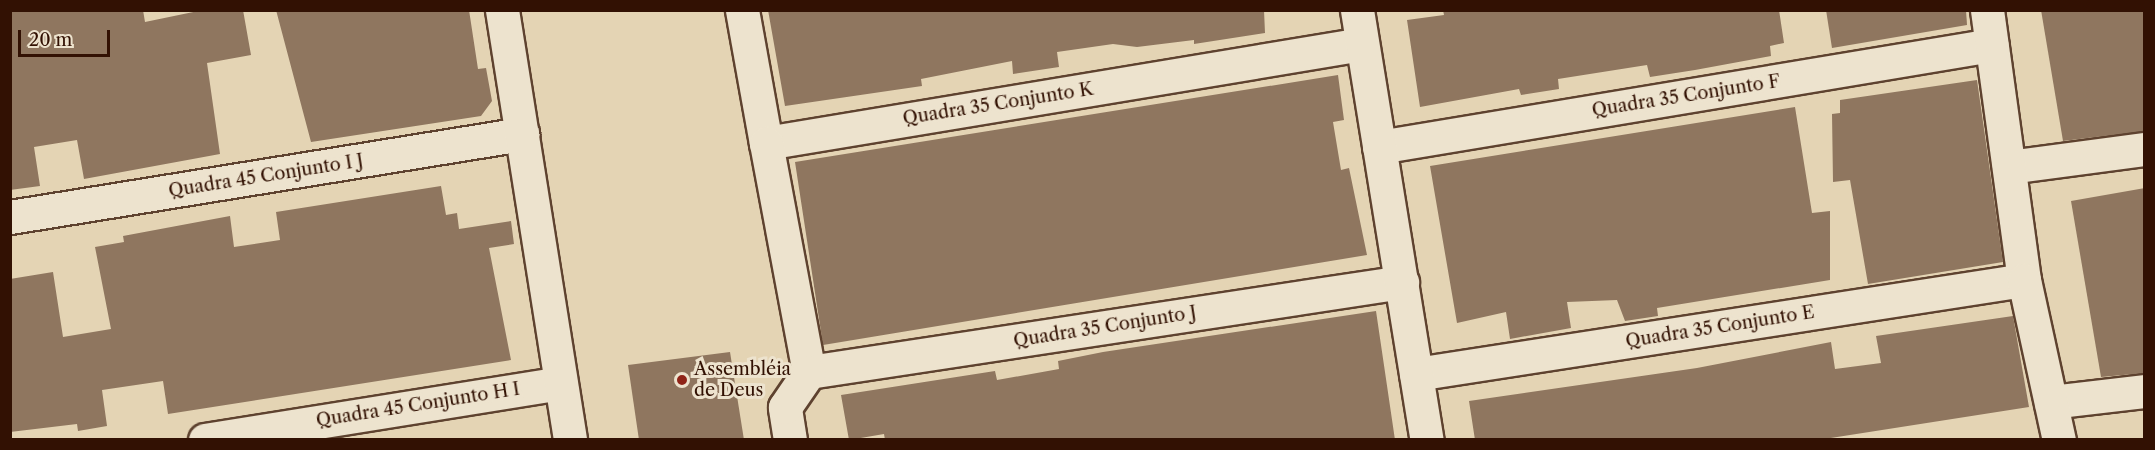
<!DOCTYPE html>
<html>
<head>
<meta charset="utf-8">
<style>
  body { margin:0 }
  #map { position:relative; width:2155px; height:450px; overflow:hidden; background:#e4d4b4; font-family:"Libre Caslon Text",serif }
  div>[style] { position:absolute }
  .building>* { inset:0; background:#8f765f }
  .roads { filter:drop-shadow(2px 0 #5e422f) drop-shadow(-2px 0 #5e422f) drop-shadow(0 2px #5e422f) drop-shadow(0 -2px #5e422f) }
  .minor>* { height:33px; margin:-16.5px; padding:0 16.5px; transform-origin:16.5px; border-radius:16.5px; background:#ede3ce }
  .tertiary>* { height:33px; margin:-16.5px; padding:0 16.5px; transform-origin:16.5px; border-radius:16.5px; background:#ede3ce }
  .dots>* { width:16px; height:16px; translate:-50% -50%; box-sizing:border-box; border:3px solid #ede3ce; border-radius:50% }
  span { translate:-50% -50%; white-space:nowrap; text-align:center; line-height:1.15; -webkit-text-stroke:6px #ede3ce; paint-order:stroke }
  .street-label { font-size:18px; color:#321103 }
  .poi-label { font-size:18px; color:#321103 }
  .left { translate:0 -50%; text-align:left }
  .frame { position:absolute; inset:0; border:12px solid #321103; pointer-events:none }
  .scale { position:absolute; left:18px; top:30px; width:92px; height:27px; box-sizing:border-box; border:3px solid #321103; border-top:0; padding-left:8px; font-size:18px; line-height:21px; white-space:nowrap; color:#321103; -webkit-text-stroke:4px #ede3ce; paint-order:stroke }
</style>
</head>
<body>
<div id="map">
  <div class="building">
    <div style="clip-path:polygon(10px 10px,143px 10px,145px 22px,203px 10px,243px 10px,251px 55px,207px 63px,220px 154px,84px 179px,77px 140px,34px 147px,40px 186px,10px 190px)"></div>
    <div style="clip-path:polygon(276px 10px,469px 10px,478px 69px,486px 68px,492px 101px,481px 116px,311px 142px)"></div>
    <div style="clip-path:polygon(768px 10px,1264px 10px,1265px 33px,1194px 44px,1194px 40px,1137px 47px,1113px 44px,1057px 52px,1059px 67px,1013px 74px,1012px 61px,921px 79px,922px 86px,785px 106px)"></div>
    <div style="clip-path:polygon(1443px 10px,1779px 10px,1784px 43px,1770px 46px,1771px 56px,1695px 70px,1650px 77px,1647px 65px,1558px 79px,1559px 89px,1521px 95px,1519px 89px,1420px 107px,1407px 20px,1444px 15px)"></div>
    <div style="clip-path:polygon(1826px 10px,1966px 10px,1967px 25px,1832px 48px)"></div>
    <div style="clip-path:polygon(2041px 10px,2145px 10px,2145px 131px,2063px 141px)"></div>
    <div style="clip-path:polygon(1338px 75px,1344px 120px,1333px 122px,1341px 170px,1349px 168px,1367px 255px,823px 345px,795px 162px)"></div>
    <div style="clip-path:polygon(1977px 80px,2003px 262px,1868px 284px,1850px 180px,1833px 182px,1832px 114px,1840px 113px,1840px 100px)"></div>
    <div style="clip-path:polygon(1795px 107px,1812px 213px,1830px 211px,1830px 280px,1657px 308px,1658px 316px,1625px 321px,1617px 300px,1567px 302px,1571px 328px,1510px 339px,1506px 312px,1457px 323px,1430px 166px)"></div>
    <div style="clip-path:polygon(441px 186px,446px 215px,457px 213px,459px 229px,511px 221px,514px 244px,489px 248px,511px 360px,168px 414px,163px 381px,102px 390px,107px 426px,78px 431px,77px 424px,10px 432px,10px 279px,53px 272px,63px 337px,111px 329px,95px 247px,124px 242px,123px 236px,230px 216px,234px 247px,280px 240px,276px 212px)"></div>
    <div style="clip-path:polygon(2145px 188px,2145px 373px,2101px 377px,2071px 201px)"></div>
    <div style="clip-path:polygon(1376px 311px,1395px 440px,885px 440px,884px 434px,849px 440px,841px 395px,995px 371px,997px 380px,1059px 369px,1058px 361px,1103px 352px)"></div>
    <div style="clip-path:polygon(2013px 316px,2029px 407px,1818px 440px,1475px 440px,1469px 401px,1697px 368px,1831px 342px,1835px 369px,1881px 363px,1876px 336px)"></div>
    <div style="clip-path:polygon(730px 352px,744px 440px,639px 440px,628px 365px)"></div>
  </div>
  <div class="roads">
    <div class="minor">
      <div style="left:742px;top:10px;width:135px;rotate:79.8deg"></div>
      <div style="left:766px;top:143px;width:604px;rotate:-9.43deg"></div>
      <div style="left:766px;top:143px;width:233px;rotate:79.4deg"></div>
      <div style="left:1379px;top:147px;width:621px;rotate:-9.45deg"></div>
      <div style="left:2009px;top:167px;width:136px;rotate:-7.6deg"></div>
      <div style="left:10px;top:217px;width:519px;rotate:-9.21deg"></div>
      <div style="left:809px;top:372px;width:600px;rotate:-8.63deg"></div>
      <div style="left:1416px;top:374px;width:615px;rotate:-8.79deg"></div>
      <div style="left:2051px;top:402px;width:94px;rotate:-6.7deg"></div>
      <div style="left:205px;top:440px;width:360px;rotate:-9.1deg"></div>
      <div style="left:790px;top:440px;width:33px;rotate:-99deg"></div>
      <div style="left:785px;top:407px;width:42px;rotate:-55.6deg"></div>
    </div>
    <div class="tertiary">
      <div style="left:502px;top:10px;width:435px;rotate:81deg"></div>
      <div style="left:1357px;top:10px;width:436px;rotate:80.8deg"></div>
      <div style="left:1987px;top:10px;width:273px;rotate:82.2deg"></div>
      <div style="left:2024px;top:280px;width:164px;rotate:77.7deg"></div>
    </div>
  </div>
  <div class="dots">
    <div style="left:682px;top:380px;background:#8f2418"></div>
  </div>
  <div class="street-label">
    <span style="left:1686px;top:96px;rotate:-9deg">Quadra 35 Conjunto F</span>
    <span style="left:998px;top:104px;rotate:-9deg">Quadra 35 Conjunto K</span>
    <span style="left:266px;top:176px;rotate:-9deg">Quadra 45 Conjunto I J</span>
    <span style="left:1105px;top:327px;rotate:-9deg">Quadra 35 Conjunto J</span>
    <span style="left:1720px;top:327px;rotate:-9deg">Quadra 35 Conjunto E</span>
    <span style="left:418px;top:405px;rotate:-9deg">Quadra 45 Conjunto H I</span>
  </div>
  <div class="poi-label">
    <span class="left" style="left:694px;top:380px">Assembléia<br>de Deus</span>
  </div>
  <div class="frame"></div>
  <div class="scale">20 m</div>
</div>
</body>
</html>
